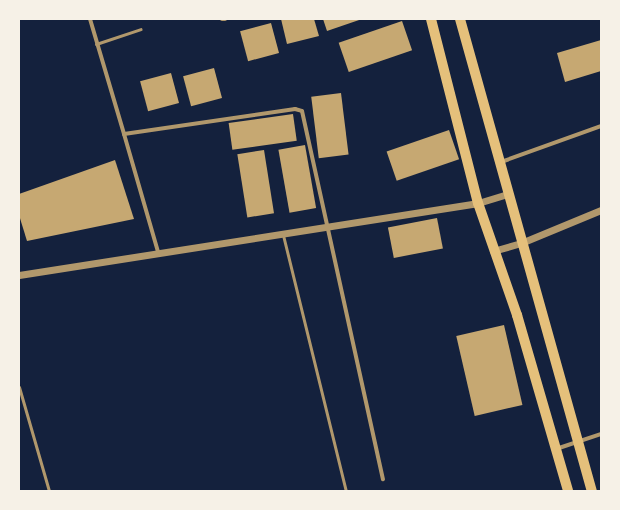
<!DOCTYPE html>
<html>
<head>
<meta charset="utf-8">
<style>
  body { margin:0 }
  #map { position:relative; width:620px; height:510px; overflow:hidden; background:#14213d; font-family:Karla,sans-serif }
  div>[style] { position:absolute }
  .building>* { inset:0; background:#c6a872; transform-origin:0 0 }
  .service>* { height:3px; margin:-1.5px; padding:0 1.5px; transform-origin:1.5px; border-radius:1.5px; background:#b1986c }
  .minor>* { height:4px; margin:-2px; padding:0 2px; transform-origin:2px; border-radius:2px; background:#b1986c }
  .tertiary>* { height:7px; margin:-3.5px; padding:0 3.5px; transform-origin:3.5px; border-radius:3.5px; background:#b1986c }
  .primary>* { height:10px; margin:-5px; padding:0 5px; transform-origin:5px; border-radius:5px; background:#e5c07b }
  span { translate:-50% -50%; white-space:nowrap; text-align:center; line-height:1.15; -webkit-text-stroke:4px #f6f1e7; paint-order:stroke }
  .frame { position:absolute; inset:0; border:20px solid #f6f1e7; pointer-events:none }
</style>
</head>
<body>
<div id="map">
  <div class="building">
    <div style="clip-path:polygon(281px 19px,314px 19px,319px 36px,287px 44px)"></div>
    <div style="clip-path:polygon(323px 19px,362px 19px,327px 31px)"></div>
    <div style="left:402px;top:21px;width:31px;height:67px;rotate:71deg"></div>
    <div style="left:271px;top:23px;width:31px;height:32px;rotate:75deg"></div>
    <div style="clip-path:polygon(601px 40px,601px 71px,565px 82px,557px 53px)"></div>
    <div style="left:214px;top:68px;width:31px;height:32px;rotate:75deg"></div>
    <div style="left:171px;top:73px;width:31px;height:32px;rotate:75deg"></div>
    <div style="left:341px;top:93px;width:62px;height:30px;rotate:83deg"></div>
    <div style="left:293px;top:114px;width:27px;height:65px;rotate:82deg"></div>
    <div style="left:449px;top:130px;width:31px;height:66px;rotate:71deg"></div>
    <div style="left:305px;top:145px;width:64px;height:27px;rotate:80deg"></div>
    <div style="left:264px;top:150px;width:64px;height:27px;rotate:81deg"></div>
    <div style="clip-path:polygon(115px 160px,134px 219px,27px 241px,19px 215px,19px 194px)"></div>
    <div style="left:437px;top:218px;width:31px;height:50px;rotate:79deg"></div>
    <div style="left:504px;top:325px;width:82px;height:49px;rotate:77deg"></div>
  </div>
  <div class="service">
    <div style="left:96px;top:44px;width:47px;rotate:-18.4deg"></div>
    <div style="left:283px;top:235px;width:264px;rotate:76.2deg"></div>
    <div style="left:19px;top:387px;width:108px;rotate:73.9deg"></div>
  </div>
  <div class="minor">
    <div style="left:90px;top:19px;width:120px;rotate:73.5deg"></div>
    <div style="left:124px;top:134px;width:173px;rotate:-8.3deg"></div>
    <div style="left:295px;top:109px;width:7px;rotate:16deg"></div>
    <div style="left:302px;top:111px;width:377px;rotate:77.6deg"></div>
    <div style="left:222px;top:19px;width:3px"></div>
    <div style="left:124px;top:134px;width:126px;rotate:73.9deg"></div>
    <div style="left:501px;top:162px;width:106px;rotate:-19.8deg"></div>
    <div style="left:556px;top:449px;width:47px;rotate:-18.4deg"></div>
  </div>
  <div class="tertiary">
    <div style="left:493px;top:251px;width:29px;rotate:-16deg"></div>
    <div style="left:521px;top:243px;width:87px;rotate:-22.4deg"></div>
    <div style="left:19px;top:275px;width:465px;rotate:-8.9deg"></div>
    <div style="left:478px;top:203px;width:30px;rotate:-17deg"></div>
  </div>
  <div class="primary">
    <div style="left:431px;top:19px;width:190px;rotate:75.7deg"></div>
    <div style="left:478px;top:203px;width:119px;rotate:70.8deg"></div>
    <div style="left:517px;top:315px;width:183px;rotate:73.8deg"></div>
    <div style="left:460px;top:19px;width:490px;rotate:74.4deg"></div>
  </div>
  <div class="frame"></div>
</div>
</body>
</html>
